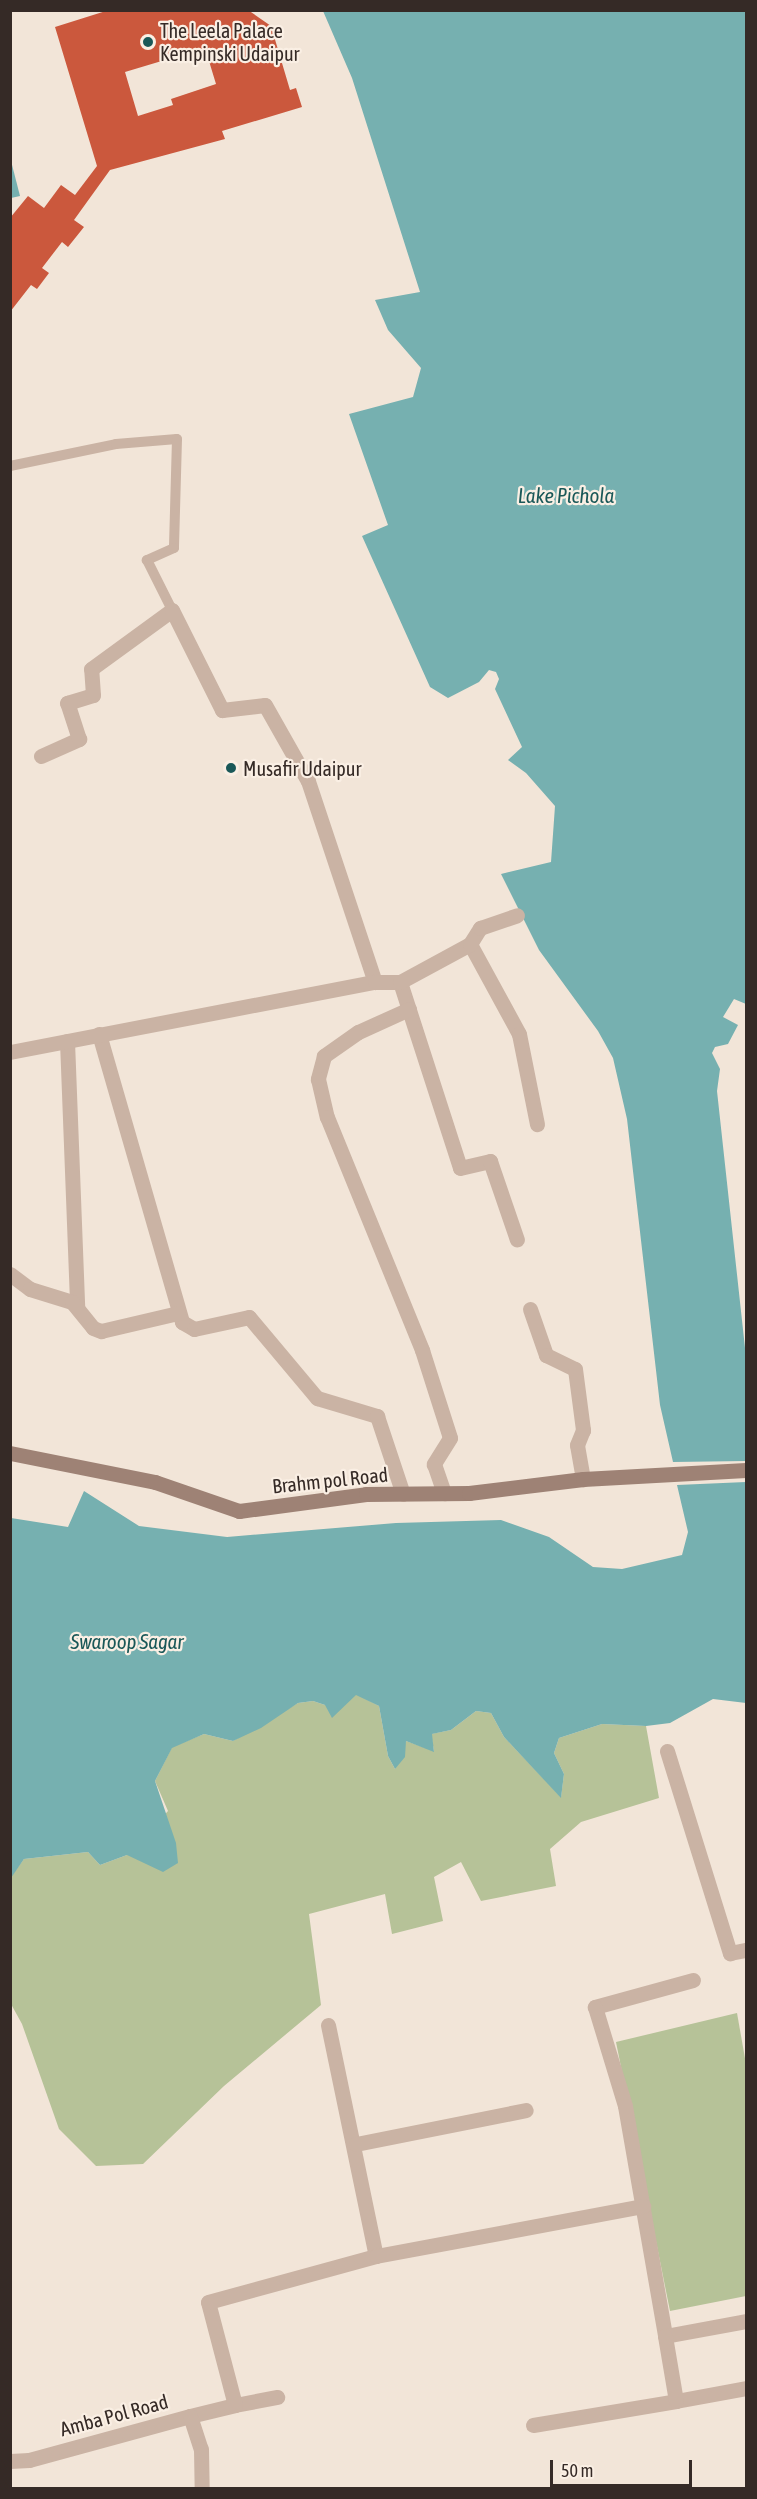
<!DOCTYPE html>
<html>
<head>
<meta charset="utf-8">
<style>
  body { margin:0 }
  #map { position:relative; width:757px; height:2499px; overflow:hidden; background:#f2e5d8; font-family:"Asap Condensed",sans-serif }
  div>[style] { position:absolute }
  .green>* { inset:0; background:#b6c298 }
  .water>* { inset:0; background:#76b0b0 }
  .building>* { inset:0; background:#cb583d }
  .lane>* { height:10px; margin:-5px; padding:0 5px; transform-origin:5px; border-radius:5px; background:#cab3a4 }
  .street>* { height:15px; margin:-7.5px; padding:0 7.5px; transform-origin:7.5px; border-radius:7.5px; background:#cab3a4 }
  .secondary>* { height:15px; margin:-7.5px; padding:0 7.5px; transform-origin:7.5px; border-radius:7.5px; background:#9e8275 }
  .dots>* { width:16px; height:16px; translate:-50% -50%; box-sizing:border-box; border:3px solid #faefe4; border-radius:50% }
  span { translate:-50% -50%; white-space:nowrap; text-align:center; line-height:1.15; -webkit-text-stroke:4.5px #faefe4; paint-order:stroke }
  .poi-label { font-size:20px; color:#352a26 }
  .left { translate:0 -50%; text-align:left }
  .street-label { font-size:20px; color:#352a26 }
  .water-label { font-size:21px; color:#1a5858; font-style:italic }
  .frame { position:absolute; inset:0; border:12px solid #352a26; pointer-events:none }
  .scale { position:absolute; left:550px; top:2460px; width:142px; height:27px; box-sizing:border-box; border:3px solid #352a26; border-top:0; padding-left:8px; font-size:18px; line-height:21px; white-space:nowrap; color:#352a26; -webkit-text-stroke:4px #faefe4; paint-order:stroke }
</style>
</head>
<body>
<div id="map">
  <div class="green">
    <div style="clip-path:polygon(356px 1694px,379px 1706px,388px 1756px,395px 1769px,406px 1741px,434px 1751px,431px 1734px,451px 1730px,476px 1711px,491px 1713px,504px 1737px,561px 1797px,564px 1774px,554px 1753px,559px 1738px,602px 1724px,646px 1726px,659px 1798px,581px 1822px,550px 1849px,556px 1886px,481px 1901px,461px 1862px,434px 1877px,443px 1921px,392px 1934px,385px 1894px,309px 1914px,321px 2005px,224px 2086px,143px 2164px,96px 2166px,59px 2129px,22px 2024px,11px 2004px,10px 1878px,24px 1859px,88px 1852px,100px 1865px,127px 1855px,168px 1811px,155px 1781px,172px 1747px,204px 1734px,233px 1741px,298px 1703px,313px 1701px,325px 1705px)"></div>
    <div style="clip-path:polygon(737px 2013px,746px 2064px,746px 2296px,670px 2311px,616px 2042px)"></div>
  </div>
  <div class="water">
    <div style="clip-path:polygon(323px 11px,746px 11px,746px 1004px,734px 999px,723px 1017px,738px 1025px,728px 1044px,715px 1047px,712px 1053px,720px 1069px,717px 1091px,746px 1357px,746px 1461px,673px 1462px,660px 1405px,627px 1119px,613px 1058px,598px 1031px,539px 950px,501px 874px,551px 862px,555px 806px,526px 773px,508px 760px,522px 747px,495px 689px,499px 679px,496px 672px,489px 670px,479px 682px,448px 698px,430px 687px,362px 536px,388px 525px,349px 414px,413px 397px,421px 368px,388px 330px,375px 300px,420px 292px,352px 78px)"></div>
    <div style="clip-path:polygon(10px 157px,20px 196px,11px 198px,10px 198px)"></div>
    <div style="clip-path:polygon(746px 1482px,746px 1703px,713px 1699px,670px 1723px,646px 1726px,602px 1724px,559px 1738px,554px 1753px,564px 1774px,561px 1798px,504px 1737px,491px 1713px,476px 1711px,451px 1730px,432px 1734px,434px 1752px,406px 1741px,405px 1757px,395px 1769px,388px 1756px,379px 1706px,356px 1695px,332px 1718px,325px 1705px,313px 1701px,298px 1703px,261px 1728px,233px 1741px,204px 1734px,172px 1748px,155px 1781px,176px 1843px,178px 1863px,163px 1872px,127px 1855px,100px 1865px,88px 1852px,24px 1859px,11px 1878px,11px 1518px,68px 1527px,84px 1491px,139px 1526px,227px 1537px,396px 1523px,501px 1520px,549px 1537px,593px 1567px,622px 1569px,682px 1555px,688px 1532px,677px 1485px)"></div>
  </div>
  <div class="building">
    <div style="clip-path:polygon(evenodd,109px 10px,248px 10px,271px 26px,290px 90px,296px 88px,302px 107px,222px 131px,225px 139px,110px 170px,74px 220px,84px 227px,68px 247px,62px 242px,42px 268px,49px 273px,37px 289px,31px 285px,10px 312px,10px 218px,28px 196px,44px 208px,61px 185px,75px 195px,97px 166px,55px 27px,109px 10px,205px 48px,216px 84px,171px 99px,173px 105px,138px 116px,125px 72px,205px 48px)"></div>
  </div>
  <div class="lane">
    <div style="left:10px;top:466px;width:108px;rotate:-11.7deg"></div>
    <div style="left:116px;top:444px;width:61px;rotate:-4.7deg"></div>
    <div style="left:177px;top:439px;width:109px;rotate:91.6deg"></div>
    <div style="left:174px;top:548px;width:30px;rotate:156deg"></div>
    <div style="left:147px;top:560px;width:56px;rotate:63.4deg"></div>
  </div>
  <div class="street">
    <div style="left:41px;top:756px;width:42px;rotate:-24.1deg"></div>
    <div style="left:79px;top:739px;width:38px;rotate:-108deg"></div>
    <div style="left:67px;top:703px;width:27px;rotate:-17deg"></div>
    <div style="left:93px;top:695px;width:26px;rotate:-94deg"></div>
    <div style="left:91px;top:669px;width:100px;rotate:-36.1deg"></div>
    <div style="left:172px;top:610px;width:112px;rotate:63.4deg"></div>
    <div style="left:222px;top:710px;width:43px;rotate:-6.6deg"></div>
    <div style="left:265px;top:705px;width:87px;rotate:60.5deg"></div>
    <div style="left:308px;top:781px;width:212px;rotate:71.6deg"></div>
    <div style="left:470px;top:944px;width:102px;rotate:61.4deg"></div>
    <div style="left:519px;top:1034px;width:92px;rotate:78.7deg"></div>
    <div style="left:400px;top:982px;width:195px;rotate:72.1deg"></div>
    <div style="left:460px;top:1168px;width:31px;rotate:-13deg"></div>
    <div style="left:490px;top:1161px;width:83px;rotate:71.1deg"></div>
    <div style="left:409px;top:1009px;width:56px;rotate:155.7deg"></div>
    <div style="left:358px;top:1032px;width:42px;rotate:144.8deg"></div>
    <div style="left:324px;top:1056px;width:24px;rotate:105deg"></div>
    <div style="left:318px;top:1079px;width:39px;rotate:77deg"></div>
    <div style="left:327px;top:1117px;width:252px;rotate:67.8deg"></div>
    <div style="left:422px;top:1350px;width:92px;rotate:72.3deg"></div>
    <div style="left:450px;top:1438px;width:31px;rotate:122deg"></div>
    <div style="left:434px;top:1464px;width:31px;rotate:71deg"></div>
    <div style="left:99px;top:1034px;width:300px;rotate:73.9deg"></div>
    <div style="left:182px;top:1322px;width:14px;rotate:30deg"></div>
    <div style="left:194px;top:1329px;width:56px;rotate:-12.3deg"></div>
    <div style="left:249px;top:1317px;width:106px;rotate:50deg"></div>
    <div style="left:317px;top:1398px;width:63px;rotate:16.7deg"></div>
    <div style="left:377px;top:1416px;width:82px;rotate:71.6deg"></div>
    <div style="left:67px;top:1041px;width:266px;rotate:87.8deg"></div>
    <div style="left:10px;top:1052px;width:372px;rotate:-10.9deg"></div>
    <div style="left:375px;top:982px;width:25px"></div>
    <div style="left:400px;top:982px;width:80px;rotate:-28.5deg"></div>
    <div style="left:470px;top:944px;width:19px;rotate:-58deg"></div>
    <div style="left:480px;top:928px;width:39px;rotate:-19deg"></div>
    <div style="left:10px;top:1274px;width:25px;rotate:37deg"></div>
    <div style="left:30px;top:1289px;width:44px;rotate:17.2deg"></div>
    <div style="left:72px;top:1302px;width:33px;rotate:51deg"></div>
    <div style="left:93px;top:1328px;width:9px;rotate:21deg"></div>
    <div style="left:101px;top:1331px;width:79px;rotate:-13.2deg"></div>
    <div style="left:530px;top:1309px;width:49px;rotate:70.8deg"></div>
    <div style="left:546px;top:1355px;width:32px;rotate:26deg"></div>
    <div style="left:575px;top:1369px;width:62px;rotate:82.5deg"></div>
    <div style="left:583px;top:1430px;width:16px;rotate:112deg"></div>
    <div style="left:577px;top:1445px;width:35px;rotate:80deg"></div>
    <div style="left:667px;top:1751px;width:212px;rotate:72.7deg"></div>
    <div style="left:730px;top:1953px;width:16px;rotate:-11deg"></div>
    <div style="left:693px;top:1980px;width:102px;rotate:164.6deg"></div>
    <div style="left:595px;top:2007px;width:103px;rotate:73.1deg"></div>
    <div style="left:625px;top:2106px;width:233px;rotate:80.1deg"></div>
    <div style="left:665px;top:2336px;width:82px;rotate:-10.5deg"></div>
    <div style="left:328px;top:2025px;width:236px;rotate:78.3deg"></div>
    <div style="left:356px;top:2144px;width:173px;rotate:-11.3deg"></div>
    <div style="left:676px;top:2401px;width:71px;rotate:-10.5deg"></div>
    <div style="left:235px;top:2405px;width:43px;rotate:-10.8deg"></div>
    <div style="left:190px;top:2416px;width:46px;rotate:-13.7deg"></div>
    <div style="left:235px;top:2405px;width:106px;rotate:-104.7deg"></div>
    <div style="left:208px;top:2302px;width:174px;rotate:-15.3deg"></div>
    <div style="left:376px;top:2256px;width:272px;rotate:-10.6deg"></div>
    <div style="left:533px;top:2425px;width:145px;rotate:-9.5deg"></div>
    <div style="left:676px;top:2401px;width:66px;rotate:-99.6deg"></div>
    <div style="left:10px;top:2461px;width:19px;rotate:-3deg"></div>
    <div style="left:29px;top:2460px;width:167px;rotate:-15.3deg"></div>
    <div style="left:190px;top:2416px;width:35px;rotate:72deg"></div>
    <div style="left:201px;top:2449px;width:39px;rotate:89deg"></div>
  </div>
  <div class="secondary">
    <div style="left:10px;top:1453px;width:148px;rotate:11.3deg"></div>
    <div style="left:155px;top:1482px;width:89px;rotate:19deg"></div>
    <div style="left:239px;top:1511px;width:128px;rotate:-7.6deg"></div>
    <div style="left:366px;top:1494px;width:103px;rotate:-0.6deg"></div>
    <div style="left:469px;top:1493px;width:115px;rotate:-7deg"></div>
    <div style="left:583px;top:1479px;width:163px;rotate:-3.2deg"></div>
  </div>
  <div class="dots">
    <div style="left:148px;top:42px;background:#1a5858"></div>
    <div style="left:231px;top:768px;background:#1a5858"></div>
  </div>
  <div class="poi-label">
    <span class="left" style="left:160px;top:42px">The Leela Palace<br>Kempinski Udaipur</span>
    <span class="left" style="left:243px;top:768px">Musafir Udaipur</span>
  </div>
  <div class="street-label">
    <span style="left:330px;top:1480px;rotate:-6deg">Brahm pol Road</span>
    <span style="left:114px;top:2415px;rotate:-15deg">Amba Pol Road</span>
  </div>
  <div class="water-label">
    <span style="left:566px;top:495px">Lake Pichola</span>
    <span style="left:127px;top:1641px">Swaroop Sagar</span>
  </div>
  <div class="frame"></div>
  <div class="scale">50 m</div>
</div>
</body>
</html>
